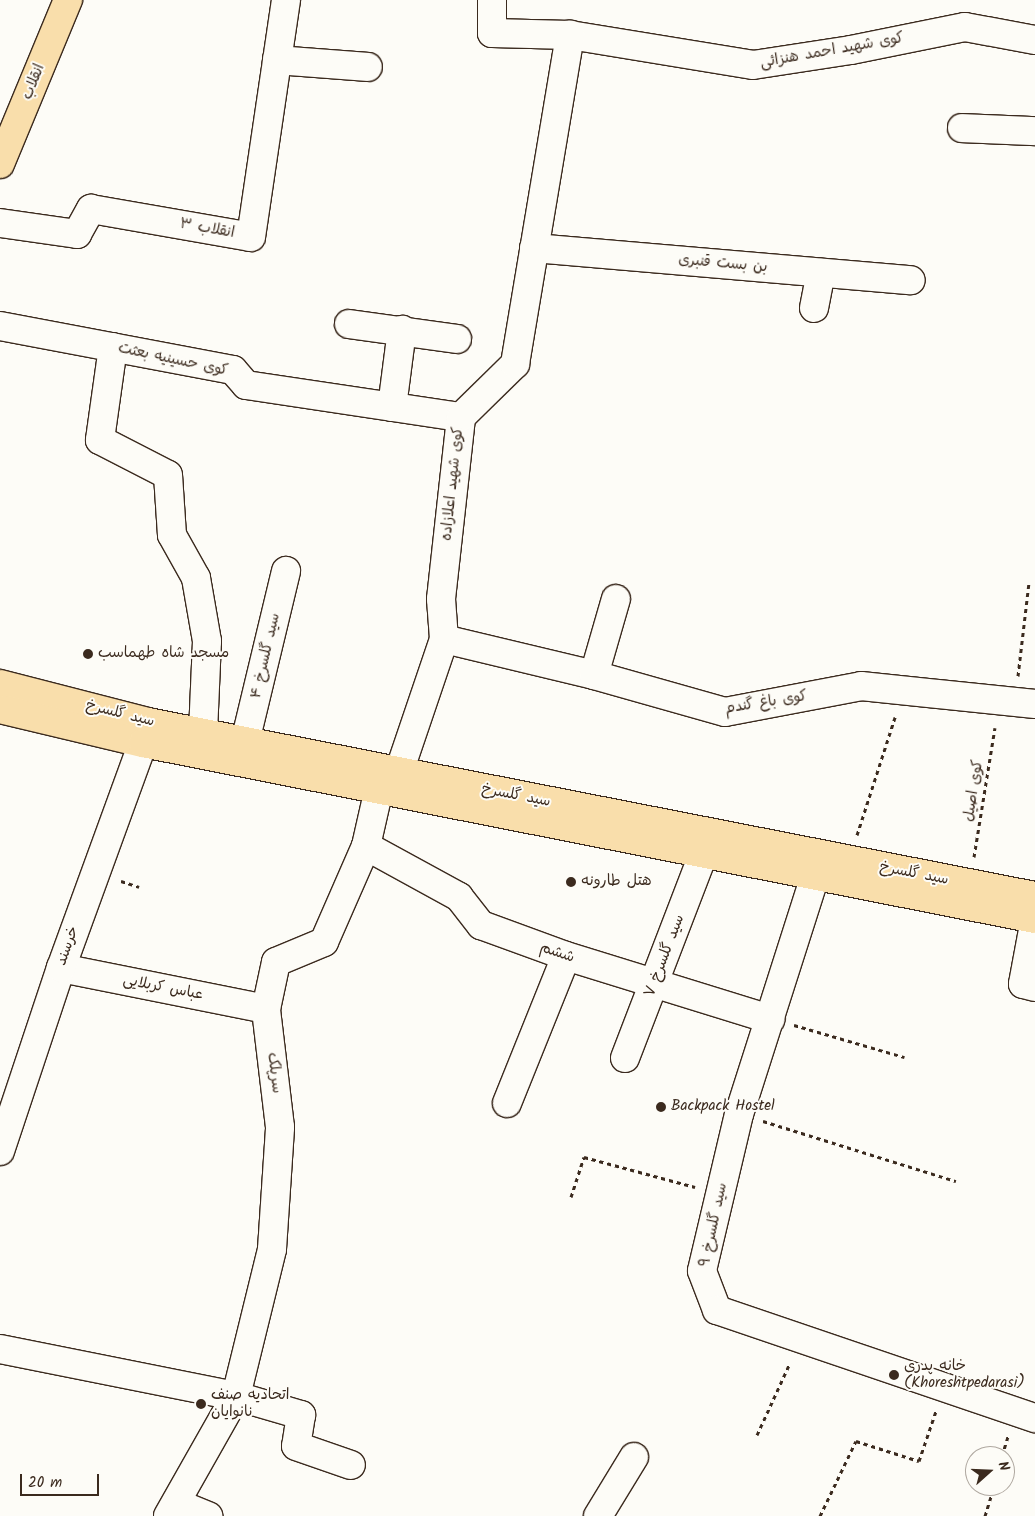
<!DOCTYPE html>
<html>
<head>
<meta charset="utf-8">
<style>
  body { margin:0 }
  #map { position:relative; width:1035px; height:1516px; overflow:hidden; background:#fdfcf7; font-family:Kalam,"Playpen Sans Arabic",sans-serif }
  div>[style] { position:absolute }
  .path>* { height:3px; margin-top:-1.5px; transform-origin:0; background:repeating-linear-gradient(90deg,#3b2a1e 0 4px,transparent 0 8px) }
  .roads { filter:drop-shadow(1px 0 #3b2a1e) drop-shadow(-1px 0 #3b2a1e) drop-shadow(0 1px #3b2a1e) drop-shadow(0 -1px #3b2a1e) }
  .minor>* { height:28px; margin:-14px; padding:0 14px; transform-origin:14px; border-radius:14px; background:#fdfcf7 }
  .major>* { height:28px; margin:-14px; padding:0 14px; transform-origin:14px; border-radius:14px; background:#f9deab }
  .dots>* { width:14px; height:14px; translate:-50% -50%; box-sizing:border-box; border:2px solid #fdfcf7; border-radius:50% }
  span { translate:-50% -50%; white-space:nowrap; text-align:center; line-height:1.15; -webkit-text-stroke:4px #fdfcf7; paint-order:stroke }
  .street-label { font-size:15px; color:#3b2a1e }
  .poi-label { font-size:15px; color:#3b2a1e }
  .left { translate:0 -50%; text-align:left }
  .north { position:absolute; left:965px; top:1446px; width:50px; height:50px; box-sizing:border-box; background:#fdfcf7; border:1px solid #afa8a0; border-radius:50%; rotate:70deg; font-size:14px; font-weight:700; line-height:20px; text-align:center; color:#3b2a1e }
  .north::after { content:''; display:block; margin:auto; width:18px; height:22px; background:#3b2a1e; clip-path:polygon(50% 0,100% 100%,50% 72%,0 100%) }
  .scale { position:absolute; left:20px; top:1474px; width:79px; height:22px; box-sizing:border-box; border:2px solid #3b2a1e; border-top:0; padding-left:6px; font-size:15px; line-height:18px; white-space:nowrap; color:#3b2a1e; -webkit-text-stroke:4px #fdfcf7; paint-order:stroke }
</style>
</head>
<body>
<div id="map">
  <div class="path">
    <div style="left:1018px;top:676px;width:94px;rotate:-83.3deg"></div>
    <div style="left:857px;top:835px;width:124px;rotate:-72.1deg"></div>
    <div style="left:974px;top:857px;width:131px;rotate:-80.8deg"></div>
    <div style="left:121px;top:881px;width:19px;rotate:18deg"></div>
    <div style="left:794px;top:1025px;width:115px;rotate:16.2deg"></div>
    <div style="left:763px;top:1121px;width:202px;rotate:17.3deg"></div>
    <div style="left:571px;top:1197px;width:42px;rotate:-72deg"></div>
    <div style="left:584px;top:1157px;width:115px;rotate:15.1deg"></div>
    <div style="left:757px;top:1435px;width:79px;rotate:-65.4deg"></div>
    <div style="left:1002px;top:1456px;width:21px;rotate:-73deg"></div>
    <div style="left:820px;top:1516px;width:83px;rotate:-64.4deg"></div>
    <div style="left:856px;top:1441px;width:66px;rotate:17.6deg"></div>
    <div style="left:919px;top:1461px;width:53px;rotate:-71.2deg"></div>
    <div style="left:985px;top:1516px;width:31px;rotate:-73deg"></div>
  </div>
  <div class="roads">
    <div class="minor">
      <div style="left:492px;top:0;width:33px;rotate:90deg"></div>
      <div style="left:492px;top:33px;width:78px;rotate:1.5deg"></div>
      <div style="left:570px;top:35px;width:185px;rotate:9.3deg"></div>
      <div style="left:753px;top:65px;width:99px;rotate:-8.7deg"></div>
      <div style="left:851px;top:50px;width:116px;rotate:-11.4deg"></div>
      <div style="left:965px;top:27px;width:71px;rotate:10.5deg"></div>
      <div style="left:277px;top:60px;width:91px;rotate:4.4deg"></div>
      <div style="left:962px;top:128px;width:73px;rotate:2.4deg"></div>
      <div style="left:0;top:223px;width:78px;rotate:8.1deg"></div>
      <div style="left:77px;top:234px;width:29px;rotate:-61deg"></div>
      <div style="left:91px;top:209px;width:162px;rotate:9.9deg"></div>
      <div style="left:251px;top:237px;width:240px;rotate:-81.6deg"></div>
      <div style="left:534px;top:248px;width:378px;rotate:4.9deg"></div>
      <div style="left:814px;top:308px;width:36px;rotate:-79deg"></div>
      <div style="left:349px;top:324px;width:109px;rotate:7.9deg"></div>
      <div style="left:0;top:326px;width:237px;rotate:10.7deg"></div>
      <div style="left:233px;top:370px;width:20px;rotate:49deg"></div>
      <div style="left:246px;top:385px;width:217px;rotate:8.5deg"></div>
      <div style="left:113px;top:347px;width:94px;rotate:98deg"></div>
      <div style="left:100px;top:440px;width:76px;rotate:27.2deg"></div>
      <div style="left:168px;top:475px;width:60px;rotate:86.2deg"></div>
      <div style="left:172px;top:535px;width:49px;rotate:60.8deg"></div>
      <div style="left:196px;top:578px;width:64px;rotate:80.1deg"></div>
      <div style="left:207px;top:641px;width:92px;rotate:92.5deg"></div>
      <div style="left:392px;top:407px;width:78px;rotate:-82.6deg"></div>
      <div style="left:444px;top:639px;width:154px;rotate:13.5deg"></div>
      <div style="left:594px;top:675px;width:136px;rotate:15.8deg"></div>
      <div style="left:725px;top:712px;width:138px;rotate:-10.8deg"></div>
      <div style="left:861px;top:686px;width:175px;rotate:5.9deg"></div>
      <div style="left:594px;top:675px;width:79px;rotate:-73.9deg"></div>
      <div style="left:245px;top:742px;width:176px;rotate:-76.5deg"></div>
      <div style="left:399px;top:772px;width:140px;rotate:-71.3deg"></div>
      <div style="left:444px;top:639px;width:40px;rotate:-94.3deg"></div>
      <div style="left:441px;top:599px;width:183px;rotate:-83.7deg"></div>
      <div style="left:461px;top:417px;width:76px;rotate:-44.5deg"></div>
      <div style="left:515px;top:364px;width:334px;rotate:-80.5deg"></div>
      <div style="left:366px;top:846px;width:106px;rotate:28.7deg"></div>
      <div style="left:459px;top:897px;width:36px;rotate:52deg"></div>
      <div style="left:481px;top:925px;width:90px;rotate:20deg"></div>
      <div style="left:566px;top:956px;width:214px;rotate:17.2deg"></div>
      <div style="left:815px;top:876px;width:250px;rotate:107.7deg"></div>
      <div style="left:739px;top:1114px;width:161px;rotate:103.3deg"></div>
      <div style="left:702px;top:1271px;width:42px;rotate:69deg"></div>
      <div style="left:717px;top:1310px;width:336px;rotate:18.8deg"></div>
      <div style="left:1035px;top:919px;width:66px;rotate:100.5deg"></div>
      <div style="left:1023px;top:984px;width:12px;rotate:14deg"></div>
      <div style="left:61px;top:968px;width:209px;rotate:11.3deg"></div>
      <div style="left:625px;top:1058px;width:217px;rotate:-69deg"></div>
      <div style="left:507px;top:1103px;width:158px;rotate:-68.1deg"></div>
      <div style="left:0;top:1151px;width:193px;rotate:-71.6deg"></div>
      <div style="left:61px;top:968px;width:239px;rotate:-70deg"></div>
      <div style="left:0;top:1349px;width:241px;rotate:11.3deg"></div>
      <div style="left:236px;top:1396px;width:68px;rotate:16.3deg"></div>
      <div style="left:301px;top:1415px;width:31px;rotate:99deg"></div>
      <div style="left:296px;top:1446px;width:58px;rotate:19.1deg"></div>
      <div style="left:176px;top:1503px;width:35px;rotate:22deg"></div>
      <div style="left:168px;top:1516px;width:138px;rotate:-60.5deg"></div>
      <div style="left:236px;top:1396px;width:151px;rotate:-76.2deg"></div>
      <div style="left:272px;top:1249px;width:122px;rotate:-86.2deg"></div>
      <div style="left:280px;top:1127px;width:119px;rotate:-96.8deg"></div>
      <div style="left:266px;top:1009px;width:48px;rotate:-78deg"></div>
      <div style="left:276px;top:962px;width:52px;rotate:-22.6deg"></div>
      <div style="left:324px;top:942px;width:105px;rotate:-66.4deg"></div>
      <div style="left:366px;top:846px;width:58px;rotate:-77.2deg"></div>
      <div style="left:598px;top:1516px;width:69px;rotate:-58.6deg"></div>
    </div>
    <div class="major">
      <div style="left:0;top:164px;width:178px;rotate:-67.5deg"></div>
      <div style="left:0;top:684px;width:153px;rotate:14.4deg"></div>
      <div style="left:148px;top:722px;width:904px;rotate:11.1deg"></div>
      <div style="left:0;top:709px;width:147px;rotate:13.4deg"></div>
      <div style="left:143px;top:743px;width:909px;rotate:11.16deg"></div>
    </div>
  </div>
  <div class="dots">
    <div style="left:88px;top:654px;background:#3b2a1e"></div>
    <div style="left:571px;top:882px;background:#3b2a1e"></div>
    <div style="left:661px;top:1107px;background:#3b2a1e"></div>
    <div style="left:894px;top:1375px;background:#3b2a1e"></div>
    <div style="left:201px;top:1404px;background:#3b2a1e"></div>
  </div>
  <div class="street-label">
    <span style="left:832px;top:51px;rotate:-10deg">کوی شهید احمد هنزائی</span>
    <span style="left:34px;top:82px;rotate:-68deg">انقلاب</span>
    <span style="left:207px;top:229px;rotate:10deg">انقلاب ۳</span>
    <span style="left:723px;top:264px;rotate:5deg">بن بست قنبری</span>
    <span style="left:173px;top:360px;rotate:12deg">کوی حسینیه بعثت</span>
    <span style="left:453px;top:484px;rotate:-84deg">کوی شهید اعلازاده</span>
    <span style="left:266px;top:656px;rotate:-77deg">سید گلسرخ ۴</span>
    <span style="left:766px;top:703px;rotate:-9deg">کوی باغ گندم</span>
    <span style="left:120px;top:714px;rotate:14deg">سید گلسرخ</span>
    <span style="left:974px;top:791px;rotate:-81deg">کوی اصیل</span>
    <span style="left:516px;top:796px;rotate:11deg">سید گلسرخ</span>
    <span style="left:914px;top:874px;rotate:11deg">سید گلسرخ</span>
    <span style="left:68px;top:946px;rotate:-71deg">خرسند</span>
    <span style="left:557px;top:953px;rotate:19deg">ششم</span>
    <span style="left:665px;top:956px;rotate:-69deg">سید گلسرخ ۷</span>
    <span style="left:163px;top:988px;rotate:11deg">عباس کربلایی</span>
    <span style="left:274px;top:1073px;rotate:83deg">سرپلک</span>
    <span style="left:714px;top:1225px;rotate:-78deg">سید گلسرخ ۹</span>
  </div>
  <div class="poi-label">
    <span class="left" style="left:98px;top:654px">مسجد شاه طهماسب</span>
    <span class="left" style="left:581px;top:882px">هتل طارونه</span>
    <span class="left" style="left:671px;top:1107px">Backpack Hostel</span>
    <span class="left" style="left:904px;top:1375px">خانه پدری<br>(Khoreshtpedarasi)</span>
    <span class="left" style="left:211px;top:1404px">اتحادیه صنف<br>نانوایان</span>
  </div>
  <div class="north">N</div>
  <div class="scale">20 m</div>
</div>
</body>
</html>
